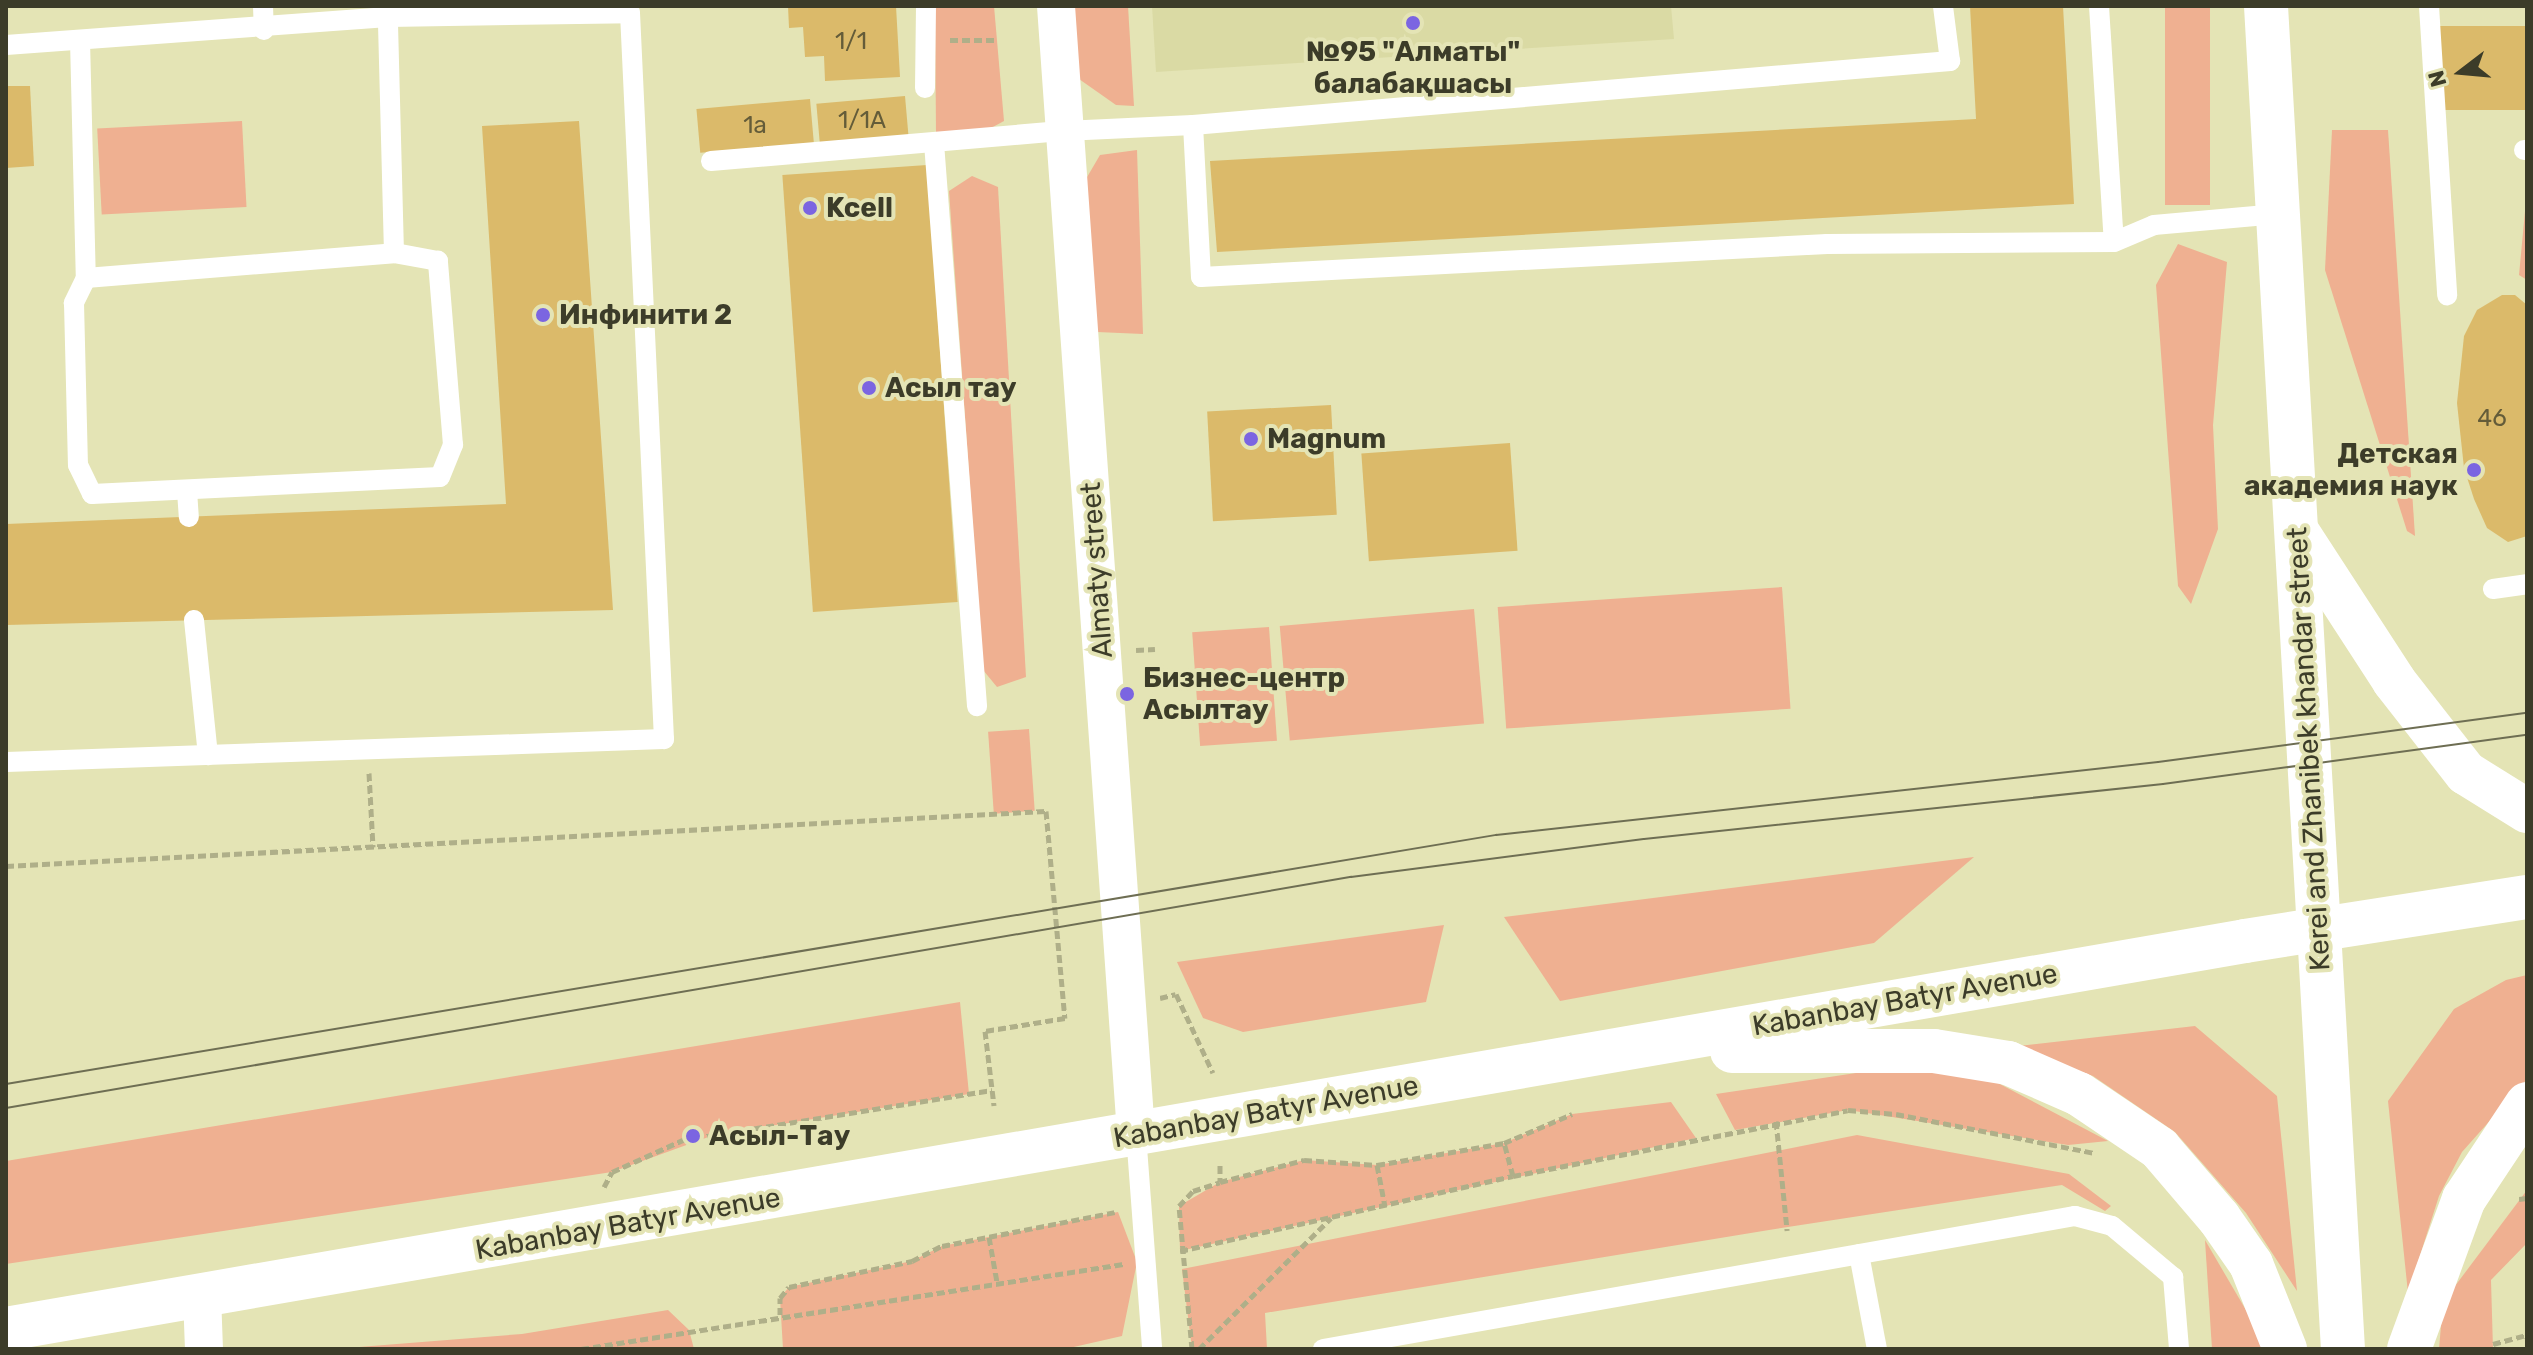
<!DOCTYPE html>
<html>
<head>
<meta charset="utf-8">
<style>
  body { margin:0 }
  #map { position:relative; width:2533px; height:1355px; overflow:hidden; background:#e4e4b5; font-family:Rubik,sans-serif }
  div>[style] { position:absolute }
  .built>* { inset:0; background:#dadaa4 }
  .green>* { inset:0; background:#efb091; transform-origin:0 0 }
  .building>* { inset:0; background:#dbba6a; transform-origin:0 0 }
  .path>* { height:5px; margin-top:-2.5px; transform-origin:0; background:repeating-linear-gradient(90deg,#afaf89 0 8px,transparent 0 12px) }
  .service>* { height:20px; margin:-10px; padding:0 10px; transform-origin:10px; border-radius:10px; background:#fff }
  .minor>* { height:38px; margin:-19px; padding:0 19px; transform-origin:19px; border-radius:19px; background:#fff }
  .secondary>* { height:44px; margin:-22px; padding:0 22px; transform-origin:22px; border-radius:22px; background:#fff }
  .tram>* { height:2px; margin:-1px; padding:0 1px; transform-origin:1px; border-radius:1px; background:#6e6e53 }
  .dots>* { width:22px; height:22px; translate:-50% -50%; box-sizing:border-box; border:4px solid #e4e4b5; border-radius:50% }
  span { translate:-50% -50%; white-space:nowrap; text-align:center; line-height:1.15; -webkit-text-stroke:8px #e4e4b5; paint-order:stroke }
  .number-label { font-size:24px; color:#645c39 }
  .number-label span { -webkit-text-stroke-width:0 }
  .poi-label { font-size:28px; color:#3c3c29; font-weight:700 }
  .left { translate:0 -50%; text-align:left }
  .right { translate:-100% -50%; text-align:right }
  .street-label { font-size:28px; color:#3c3c29 }
  .frame { position:absolute; inset:0; border:8px solid #3c3c29; pointer-events:none }
  .north { position:absolute; left:2421px; top:32px; width:80px; height:80px; -webkit-text-stroke:6px #e4e4b5; paint-order:stroke; rotate:254deg; font-size:22px; font-weight:700; line-height:32px; text-align:center; color:#3c3c29 }
  .north::after { content:''; display:block; margin:auto; width:28px; height:36px; background:#3c3c29; clip-path:polygon(50% 0,100% 100%,50% 72%,0 100%) }
</style>
</head>
<body>
<div id="map">
  <div class="built">
    <div style="clip-path:polygon(1152px 6px,1671px 6px,1674px 39px,1156px 72px)"></div>
  </div>
  <div class="green">
    <div style="clip-path:polygon(935px 6px,994px 6px,1004px 121px,991px 128px,936px 133px)"></div>
    <div style="clip-path:polygon(1074px 6px,1128px 6px,1134px 106px,1116px 105px,1079px 79px)"></div>
    <div style="left:2165px;top:6px;width:45px;height:199px"></div>
    <div style="left:242px;top:121px;width:86px;height:145px;rotate:87deg"></div>
    <div style="clip-path:polygon(2332px 130px,2388px 130px,2415px 536px,2407px 531px,2325px 270px)"></div>
    <div style="clip-path:polygon(1137px 150px,1143px 334px,1097px 332px,1083px 184px,1100px 155px)"></div>
    <div style="clip-path:polygon(972px 176px,998px 187px,1026px 677px,997px 687px,983px 670px,949px 191px)"></div>
    <div style="clip-path:polygon(2525px 211px,2527px 211px,2527px 280px,2519px 275px)"></div>
    <div style="clip-path:polygon(2178px 244px,2227px 262px,2213px 425px,2218px 529px,2191px 604px,2178px 586px,2156px 285px)"></div>
    <div style="left:1782px;top:587px;width:122px;height:285px;rotate:86deg"></div>
    <div style="left:1474px;top:609px;width:115px;height:195px;rotate:85deg"></div>
    <div style="left:1269px;top:627px;width:114px;height:77px;rotate:86deg"></div>
    <div style="left:1029px;top:729px;width:82px;height:41px;rotate:86deg"></div>
    <div style="clip-path:polygon(1974px 857px,1874px 943px,1560px 1001px,1504px 917px)"></div>
    <div style="clip-path:polygon(1444px 925px,1426px 1002px,1243px 1032px,1203px 1018px,1177px 962px)"></div>
    <div style="clip-path:polygon(2527px 975px,2527px 1079px,2462px 1152px,2439px 1196px,2408px 1293px,2388px 1101px,2454px 1009px,2506px 980px)"></div>
    <div style="clip-path:polygon(960px 1002px,969px 1094px,714px 1135px,612px 1172px,6px 1264px,6px 1161px)"></div>
    <div style="clip-path:polygon(2195px 1026px,2277px 1096px,2297px 1291px,2246px 1213px,2175px 1132px,2093px 1076px,2010px 1047px)"></div>
    <div style="clip-path:polygon(1977px 1072px,2108px 1141px,2068px 1145px,1848px 1110px,1735px 1130px,1716px 1094px,1856px 1073px)"></div>
    <div style="clip-path:polygon(1671px 1102px,1696px 1138px,1180px 1251px,1179px 1206px,1220px 1182px,1304px 1160px,1377px 1165px,1504px 1143px,1572px 1114px)"></div>
    <div style="clip-path:polygon(1857px 1135px,2069px 1174px,2111px 1206px,2105px 1211px,2062px 1185px,1769px 1230px,1265px 1313px,1267px 1349px,1192px 1349px,1182px 1269px)"></div>
    <div style="clip-path:polygon(2527px 1190px,2527px 1243px,2491px 1280px,2493px 1349px,2439px 1349px,2443px 1302px)"></div>
    <div style="clip-path:polygon(1118px 1212px,1137px 1262px,1122px 1336px,1065px 1349px,783px 1349px,780px 1298px,789px 1287px,912px 1261px,942px 1246px)"></div>
    <div style="clip-path:polygon(2205px 1240px,2257px 1329px,2263px 1349px,2212px 1349px)"></div>
    <div style="clip-path:polygon(668px 1310px,689px 1330px,694px 1349px,334px 1349px,522px 1334px)"></div>
  </div>
  <div class="building">
    <div style="clip-path:polygon(788px 6px,896px 6px,900px 77px,825px 81px,824px 56px,805px 57px,803px 27px,789px 28px)"></div>
    <div style="clip-path:polygon(1970px 6px,2063px 6px,2074px 204px,1217px 252px,1210px 161px,1976px 119px)"></div>
    <div style="left:2527px;top:26px;width:84px;height:92px;rotate:90deg"></div>
    <div style="clip-path:polygon(6px 86px,30px 86px,34px 166px,6px 168px)"></div>
    <div style="left:905px;top:96px;width:43px;height:89px;rotate:85deg"></div>
    <div style="left:810px;top:99px;width:44px;height:114px;rotate:85deg"></div>
    <div style="clip-path:polygon(579px 121px,613px 610px,6px 625px,6px 524px,506px 504px,482px 126px)"></div>
    <div style="left:927px;top:165px;width:438px;height:145px;rotate:86deg"></div>
    <div style="clip-path:polygon(2502px 295px,2515px 295px,2527px 305px,2527px 536px,2508px 542px,2487px 528px,2474px 499px,2464px 468px,2457px 403px,2464px 336px,2477px 310px)"></div>
    <div style="left:1331px;top:405px;width:110px;height:124px;rotate:87deg"></div>
    <div style="left:1510px;top:443px;width:108px;height:149px;rotate:86deg"></div>
  </div>
  <div class="path">
    <div style="left:950px;top:40px;width:47px"></div>
    <div style="left:1136px;top:650px;width:19px;rotate:-3deg"></div>
    <div style="left:369px;top:773px;width:74px;rotate:86.9deg"></div>
    <div style="left:6px;top:866px;width:1041px;rotate:-3.03deg"></div>
    <div style="left:1046px;top:811px;width:208px;rotate:84.8deg"></div>
    <div style="left:1065px;top:1018px;width:81px;rotate:170.8deg"></div>
    <div style="left:985px;top:1031px;width:75px;rotate:83.1deg"></div>
    <div style="left:1160px;top:998px;width:16px;rotate:-14deg"></div>
    <div style="left:1176px;top:994px;width:87px;rotate:64.9deg"></div>
    <div style="left:1776px;top:1121px;width:110px;rotate:84.2deg"></div>
    <div style="left:1220px;top:1165px;width:17px;rotate:90deg"></div>
    <div style="left:1220px;top:1182px;width:87px;rotate:-14.7deg"></div>
    <div style="left:1304px;top:1160px;width:73px;rotate:3.9deg"></div>
    <div style="left:1377px;top:1165px;width:129px;rotate:-9.8deg"></div>
    <div style="left:1377px;top:1165px;width:42px;rotate:79deg"></div>
    <div style="left:1513px;top:1176px;width:34px;rotate:-105deg"></div>
    <div style="left:1504px;top:1143px;width:74px;rotate:-23.1deg"></div>
    <div style="left:604px;top:1187px;width:17px;rotate:-62deg"></div>
    <div style="left:612px;top:1172px;width:78px;rotate:-24.3deg"></div>
    <div style="left:683px;top:1140px;width:313px;rotate:-9.2deg"></div>
    <div style="left:2519px;top:1199px;width:8px;rotate:-7deg"></div>
    <div style="left:989px;top:1237px;width:46px;rotate:79.9deg"></div>
    <div style="left:1180px;top:1251px;width:341px;rotate:-12.7deg"></div>
    <div style="left:1513px;top:1176px;width:341px;rotate:-11.1deg"></div>
    <div style="left:1848px;top:1110px;width:48px;rotate:4.8deg"></div>
    <div style="left:1896px;top:1114px;width:203px;rotate:11.1deg"></div>
    <div style="left:780px;top:1315px;width:17px;rotate:-90deg"></div>
    <div style="left:780px;top:1298px;width:14px;rotate:-51deg"></div>
    <div style="left:789px;top:1287px;width:126px;rotate:-11.9deg"></div>
    <div style="left:912px;top:1261px;width:34px;rotate:-27deg"></div>
    <div style="left:942px;top:1246px;width:176px;rotate:-11.1deg"></div>
    <div style="left:2493px;top:1344px;width:35px;rotate:-15deg"></div>
    <div style="left:581px;top:1349px;width:549px;rotate:-8.91deg"></div>
    <div style="left:1192px;top:1349px;width:144px;rotate:-95.2deg"></div>
    <div style="left:1179px;top:1206px;width:21px;rotate:-47deg"></div>
    <div style="left:1193px;top:1191px;width:28px;rotate:-18deg"></div>
    <div style="left:1199px;top:1349px;width:186px;rotate:-44.8deg"></div>
  </div>
  <div class="service">
    <div style="left:263px;top:6px;width:24px;rotate:88deg"></div>
    <div style="left:2099px;top:6px;width:236px;rotate:86.4deg"></div>
    <div style="left:2114px;top:242px;width:43px;rotate:-23deg"></div>
    <div style="left:2154px;top:225px;width:124px;rotate:-5.1deg"></div>
    <div style="left:2429px;top:6px;width:290px;rotate:86.4deg"></div>
    <div style="left:80px;top:40px;width:238px;rotate:88.6deg"></div>
    <div style="left:86px;top:278px;width:28px;rotate:116deg"></div>
    <div style="left:74px;top:303px;width:162px;rotate:88.6deg"></div>
    <div style="left:78px;top:465px;width:32px;rotate:64deg"></div>
    <div style="left:92px;top:494px;width:348px;rotate:-2.8deg"></div>
    <div style="left:440px;top:477px;width:35px;rotate:-68deg"></div>
    <div style="left:453px;top:445px;width:185px;rotate:-94.7deg"></div>
    <div style="left:438px;top:261px;width:45px;rotate:-169.7deg"></div>
    <div style="left:394px;top:253px;width:236px;rotate:-91.5deg"></div>
    <div style="left:6px;top:45px;width:383px;rotate:-4.2deg"></div>
    <div style="left:388px;top:17px;width:242px;rotate:-0.9deg"></div>
    <div style="left:630px;top:13px;width:727px;rotate:87.32deg"></div>
    <div style="left:664px;top:739px;width:658px;rotate:178deg"></div>
    <div style="left:925px;top:88px;width:82px;rotate:-89.3deg"></div>
    <div style="left:1193px;top:125px;width:760px;rotate:-4.83deg"></div>
    <div style="left:1950px;top:61px;width:55px;rotate:-97.3deg"></div>
    <div style="left:934px;top:143px;width:565px;rotate:85.63deg"></div>
    <div style="left:2524px;top:150px;width:3px"></div>
    <div style="left:711px;top:161px;width:354px;rotate:-4.9deg"></div>
    <div style="left:1064px;top:131px;width:129px;rotate:-2.7deg"></div>
    <div style="left:1193px;top:125px;width:152px;rotate:87deg"></div>
    <div style="left:1201px;top:277px;width:627px;rotate:-3.02deg"></div>
    <div style="left:1827px;top:244px;width:287px;rotate:-0.4deg"></div>
    <div style="left:86px;top:278px;width:309px;rotate:-4.6deg"></div>
    <div style="left:187px;top:491px;width:26px;rotate:86deg"></div>
    <div style="left:2493px;top:589px;width:34px;rotate:-8deg"></div>
    <div style="left:194px;top:620px;width:136px;rotate:84.1deg"></div>
    <div style="left:1136px;top:1134px;width:216px;rotate:85.7deg"></div>
    <div style="left:1859px;top:1254px;width:97px;rotate:79.3deg"></div>
    <div style="left:1323px;top:1349px;width:764px;rotate:-10.03deg"></div>
    <div style="left:2075px;top:1216px;width:38px;rotate:15deg"></div>
    <div style="left:2112px;top:1226px;width:80px;rotate:39.9deg"></div>
    <div style="left:2173px;top:1277px;width:72px;rotate:85.2deg"></div>
  </div>
  <div class="minor">
    <div style="left:1056px;top:6px;width:1131px;rotate:85.94deg"></div>
    <div style="left:202px;top:1295px;width:54px;rotate:87.9deg"></div>
  </div>
  <div class="secondary">
    <div style="left:2266px;top:6px;width:1345px;rotate:86.72deg"></div>
    <div style="left:2300px;top:536px;width:173px;rotate:57deg"></div>
    <div style="left:2394px;top:681px;width:117px;rotate:52deg"></div>
    <div style="left:2466px;top:773px;width:72px;rotate:31.9deg"></div>
    <div style="left:1732px;top:1051px;width:202px"></div>
    <div style="left:1934px;top:1051px;width:75px;rotate:9.2deg"></div>
    <div style="left:2008px;top:1063px;width:77px;rotate:23.6deg"></div>
    <div style="left:2079px;top:1094px;width:97px;rotate:34deg"></div>
    <div style="left:2159px;top:1148px;width:92px;rotate:49.4deg"></div>
    <div style="left:2219px;top:1218px;width:56px;rotate:55.2deg"></div>
    <div style="left:2251px;top:1264px;width:92px;rotate:68.2deg"></div>
    <div style="left:6px;top:1329px;width:2272px;rotate:-9.83deg"></div>
    <div style="left:2245px;top:941px;width:285px;rotate:-8.9deg"></div>
    <div style="left:2409px;top:1349px;width:160px;rotate:-69.9deg"></div>
    <div style="left:2464px;top:1199px;width:114px;rotate:-56.4deg"></div>
  </div>
  <div class="tram">
    <div style="left:6px;top:1084px;width:1511px;rotate:-9.49deg"></div>
    <div style="left:1496px;top:835px;width:666px;rotate:-6.29deg"></div>
    <div style="left:2158px;top:762px;width:372px;rotate:-7.6deg"></div>
    <div style="left:6px;top:1108px;width:1365px;rotate:-9.75deg"></div>
    <div style="left:1351px;top:877px;width:295px;rotate:-7.4deg"></div>
    <div style="left:1644px;top:839px;width:522px;rotate:-6.05deg"></div>
    <div style="left:2163px;top:784px;width:367px;rotate:-7.7deg"></div>
  </div>
  <div class="dots">
    <div style="left:1413px;top:23px;background:#7b65e1"></div>
    <div style="left:810px;top:208px;background:#7b65e1"></div>
    <div style="left:543px;top:315px;background:#7b65e1"></div>
    <div style="left:869px;top:388px;background:#7b65e1"></div>
    <div style="left:1251px;top:439px;background:#7b65e1"></div>
    <div style="left:2474px;top:470px;background:#7b65e1"></div>
    <div style="left:1127px;top:694px;background:#7b65e1"></div>
    <div style="left:693px;top:1136px;background:#7b65e1"></div>
  </div>
  <div class="number-label">
    <span style="left:851px;top:42px">1/1</span>
    <span style="left:862px;top:121px">1/1А</span>
    <span style="left:755px;top:126px">1а</span>
    <span style="left:2492px;top:419px">46</span>
  </div>
  <div class="poi-label">
    <span style="left:1413px;top:68px">№95 "Алматы"<br>балабақшасы</span>
    <span class="left" style="left:826px;top:208px">Kcell</span>
    <span class="left" style="left:559px;top:315px">Инфинити 2</span>
    <span class="left" style="left:885px;top:388px">Асыл тау</span>
    <span class="left" style="left:1267px;top:439px">Magnum</span>
    <span class="right" style="left:2458px;top:470px">Детская<br>академия наук</span>
    <span class="left" style="left:1143px;top:694px">Бизнес-центр<br>Асылтау</span>
    <span class="left" style="left:709px;top:1136px">Асыл-Тау</span>
  </div>
  <div class="street-label">
    <span style="left:1097px;top:570px;rotate:-94deg">Almaty street</span>
    <span style="left:2309px;top:749px;rotate:-93deg">Kerei and Zhanibek khandar street</span>
    <span style="left:1905px;top:1000px;rotate:-10deg">Kabanbay Batyr Avenue</span>
    <span style="left:1266px;top:1112px;rotate:-10deg">Kabanbay Batyr Avenue</span>
    <span style="left:628px;top:1224px;rotate:-10deg">Kabanbay Batyr Avenue</span>
  </div>
  <div class="frame"></div>
  <div class="north">N</div>
</div>
</body>
</html>
